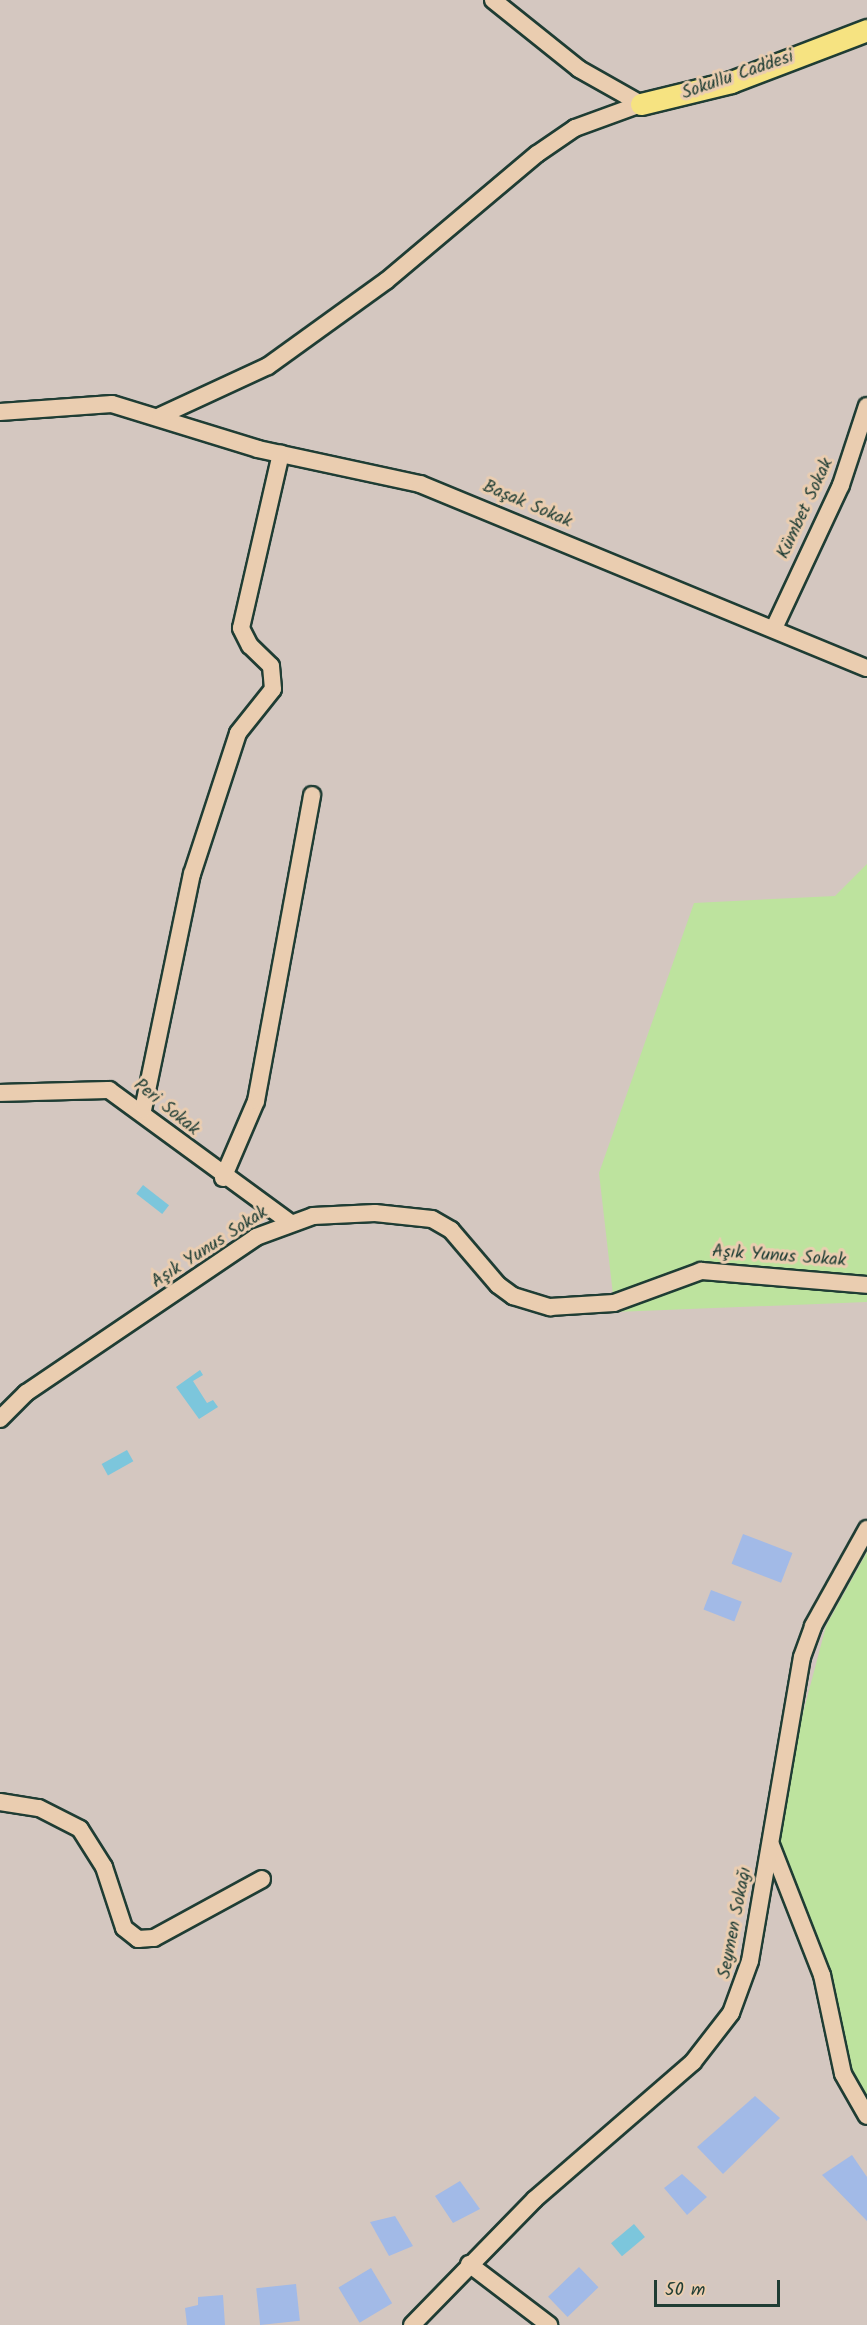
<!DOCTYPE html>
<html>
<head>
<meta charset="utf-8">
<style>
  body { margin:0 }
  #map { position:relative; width:867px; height:2325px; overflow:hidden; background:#d4c7c0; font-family:Kalam,sans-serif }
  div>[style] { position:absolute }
  .green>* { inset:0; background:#bde39e }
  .water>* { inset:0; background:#7cc6dc; transform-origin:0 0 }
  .building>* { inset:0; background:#a2bae7; transform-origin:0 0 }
  .roads { filter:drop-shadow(2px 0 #1f3d34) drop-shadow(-2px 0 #1f3d34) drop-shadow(0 2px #1f3d34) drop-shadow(0 -2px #1f3d34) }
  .minor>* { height:16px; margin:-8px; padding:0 8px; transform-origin:8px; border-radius:8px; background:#eacdb0 }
  .major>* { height:21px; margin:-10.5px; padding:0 10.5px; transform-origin:10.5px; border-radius:10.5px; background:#f6e381 }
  span { translate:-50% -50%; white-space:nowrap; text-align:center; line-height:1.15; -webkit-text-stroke:6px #eacdb0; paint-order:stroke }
  .street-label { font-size:18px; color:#1f3d34 }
  .scale { position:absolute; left:654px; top:2280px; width:126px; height:27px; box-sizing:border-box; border:3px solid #1f3d34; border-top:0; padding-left:8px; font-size:18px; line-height:21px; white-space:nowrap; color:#1f3d34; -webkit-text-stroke:4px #eacdb0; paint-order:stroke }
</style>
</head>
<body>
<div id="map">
  <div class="green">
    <div style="clip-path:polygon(867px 864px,867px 1302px,615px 1312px,599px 1173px,694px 903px,835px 896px)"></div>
    <div style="clip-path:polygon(867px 1552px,867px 2115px,765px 1857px,826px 1626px)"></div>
  </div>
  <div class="water">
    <div style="left:143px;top:1185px;width:33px;height:11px;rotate:38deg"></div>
    <div style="clip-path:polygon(200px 1370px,203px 1375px,193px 1381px,207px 1403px,213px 1400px,218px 1407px,199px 1419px,176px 1387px)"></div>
    <div style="left:127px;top:1450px;width:13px;height:29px;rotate:61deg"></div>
    <div style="left:634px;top:2224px;width:17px;height:30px;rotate:50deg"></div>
  </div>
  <div class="building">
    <div style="left:743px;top:1534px;width:53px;height:32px;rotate:21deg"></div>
    <div style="left:711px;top:1590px;width:33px;height:21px;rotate:21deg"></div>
    <div style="clip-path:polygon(755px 2096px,780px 2118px,723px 2174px,697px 2147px)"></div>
    <div style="clip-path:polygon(852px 2155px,867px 2177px,867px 2221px,822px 2175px)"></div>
    <div style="clip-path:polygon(682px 2174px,707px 2197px,687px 2215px,664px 2188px)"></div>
    <div style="clip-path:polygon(460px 2181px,480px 2209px,453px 2223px,435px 2196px)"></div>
    <div style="clip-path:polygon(395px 2216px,413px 2246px,389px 2256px,370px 2222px)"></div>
    <div style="left:579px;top:2267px;width:28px;height:43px;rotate:46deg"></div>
    <div style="left:371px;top:2268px;width:41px;height:38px;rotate:59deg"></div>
    <div style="left:296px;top:2284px;width:37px;height:40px;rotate:84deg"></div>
    <div style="clip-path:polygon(223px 2295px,225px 2325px,187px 2325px,185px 2308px,198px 2305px,198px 2297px)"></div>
  </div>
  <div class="roads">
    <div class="minor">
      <div style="left:493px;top:0;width:110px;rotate:38.7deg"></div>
      <div style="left:579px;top:69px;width:71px;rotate:29.4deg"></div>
      <div style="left:0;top:412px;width:112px;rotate:-4.1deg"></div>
      <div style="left:112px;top:404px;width:153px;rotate:17.1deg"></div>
      <div style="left:258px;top:449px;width:166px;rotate:12.2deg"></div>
      <div style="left:420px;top:484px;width:483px;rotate:22.4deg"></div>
      <div style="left:160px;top:416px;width:119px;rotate:-24.8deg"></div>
      <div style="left:268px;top:366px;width:145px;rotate:-35.8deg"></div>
      <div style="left:386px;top:281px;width:197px;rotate:-40.1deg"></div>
      <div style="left:537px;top:154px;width:46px;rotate:-34.4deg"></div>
      <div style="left:575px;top:128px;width:70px;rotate:-20deg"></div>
      <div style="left:775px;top:626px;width:156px;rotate:-64.9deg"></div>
      <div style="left:841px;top:485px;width:83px;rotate:-71.8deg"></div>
      <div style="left:0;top:1093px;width:109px;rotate:-1.6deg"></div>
      <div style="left:109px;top:1090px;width:222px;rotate:36.2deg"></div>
      <div style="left:143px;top:1110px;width:241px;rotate:-78.3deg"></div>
      <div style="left:192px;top:874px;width:148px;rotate:-71.9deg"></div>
      <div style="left:238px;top:733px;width:56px;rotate:-51.5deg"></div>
      <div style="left:273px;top:689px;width:23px;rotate:-95deg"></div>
      <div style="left:271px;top:666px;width:29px;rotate:-136deg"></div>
      <div style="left:250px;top:646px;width:20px;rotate:-117deg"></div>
      <div style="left:241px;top:628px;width:179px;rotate:-77.1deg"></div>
      <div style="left:223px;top:1178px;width:84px;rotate:-66.8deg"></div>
      <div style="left:256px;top:1101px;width:311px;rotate:-79.6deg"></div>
      <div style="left:0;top:1419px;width:37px;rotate:-45deg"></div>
      <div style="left:26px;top:1393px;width:278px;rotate:-34.1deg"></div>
      <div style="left:256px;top:1237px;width:61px;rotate:-20.2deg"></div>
      <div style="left:313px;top:1216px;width:62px;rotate:-2.8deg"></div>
      <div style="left:375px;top:1213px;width:57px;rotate:6deg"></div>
      <div style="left:432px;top:1219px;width:22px;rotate:30deg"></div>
      <div style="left:451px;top:1230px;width:72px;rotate:49.5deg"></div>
      <div style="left:498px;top:1285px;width:19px;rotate:36deg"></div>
      <div style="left:513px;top:1296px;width:39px;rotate:17deg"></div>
      <div style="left:550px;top:1307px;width:64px;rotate:-3.6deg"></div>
      <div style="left:614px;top:1303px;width:93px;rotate:-20.2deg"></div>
      <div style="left:701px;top:1271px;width:167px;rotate:4.8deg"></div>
      <div style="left:0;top:1802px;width:39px;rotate:9deg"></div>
      <div style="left:39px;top:1808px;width:46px;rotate:27.1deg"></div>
      <div style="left:80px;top:1829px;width:45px;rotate:57.7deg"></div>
      <div style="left:104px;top:1867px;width:64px;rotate:71.8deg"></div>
      <div style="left:124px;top:1928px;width:18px;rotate:38deg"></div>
      <div style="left:138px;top:1939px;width:16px;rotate:-4deg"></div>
      <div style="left:154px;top:1938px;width:123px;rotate:-28.6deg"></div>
      <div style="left:771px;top:1845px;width:140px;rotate:68.6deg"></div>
      <div style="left:822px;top:1975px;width:101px;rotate:78deg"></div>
      <div style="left:843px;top:2074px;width:48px;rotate:60.3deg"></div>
      <div style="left:469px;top:2264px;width:101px;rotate:37.3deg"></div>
      <div style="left:412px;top:2325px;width:176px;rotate:-45.7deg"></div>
      <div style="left:535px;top:2199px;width:209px;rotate:-40.9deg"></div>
      <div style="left:693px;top:2062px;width:62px;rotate:-52.2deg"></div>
      <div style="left:731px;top:2013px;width:55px;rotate:-69.9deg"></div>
      <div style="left:750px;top:1961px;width:308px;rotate:-80.3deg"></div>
      <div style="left:802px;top:1657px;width:33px;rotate:-70deg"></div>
      <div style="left:813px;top:1626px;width:111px;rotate:-60.9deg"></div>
    </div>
    <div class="major">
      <div style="left:641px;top:104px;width:93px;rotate:-13.7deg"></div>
      <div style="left:731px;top:82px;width:146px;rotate:-20.9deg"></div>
    </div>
  </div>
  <div class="street-label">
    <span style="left:738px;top:76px;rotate:-19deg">Sokullu Caddesi</span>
    <span style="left:527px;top:505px;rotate:23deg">Başak Sokak</span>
    <span style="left:806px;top:509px;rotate:-65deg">Kümbet Sokak</span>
    <span style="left:166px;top:1108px;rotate:39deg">Peri Sokak</span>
    <span style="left:210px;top:1248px;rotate:-33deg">Aşık Yunus Sokak</span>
    <span style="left:779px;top:1257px;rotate:4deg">Aşık Yunus Sokak</span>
    <span style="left:736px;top:1923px;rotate:-79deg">Seymen Sokağı</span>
  </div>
  <div class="scale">50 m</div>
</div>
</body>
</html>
